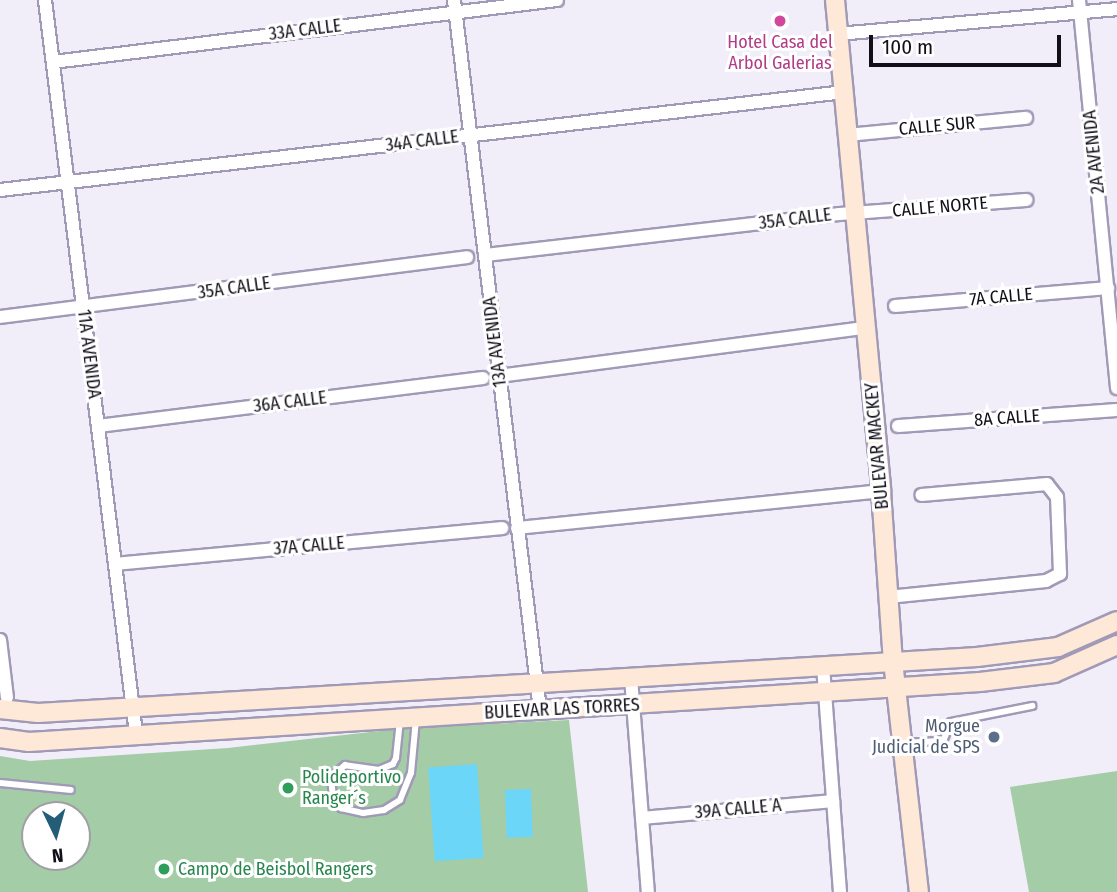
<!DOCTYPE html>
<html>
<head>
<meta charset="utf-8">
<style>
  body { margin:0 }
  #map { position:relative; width:1117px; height:892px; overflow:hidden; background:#f1eefa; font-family:"Fira Sans Condensed",sans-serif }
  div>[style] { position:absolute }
  .green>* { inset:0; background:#a4cca6 }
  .water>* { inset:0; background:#6bd6f7; transform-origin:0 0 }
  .roads { filter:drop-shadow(2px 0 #a19ab7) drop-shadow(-2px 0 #a19ab7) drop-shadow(0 2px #a19ab7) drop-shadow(0 -2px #a19ab7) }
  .lane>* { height:6px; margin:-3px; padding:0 3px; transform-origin:3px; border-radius:3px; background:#fff }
  .street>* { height:12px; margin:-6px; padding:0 6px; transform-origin:6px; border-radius:6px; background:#fff }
  .secondary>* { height:18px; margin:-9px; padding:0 9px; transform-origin:9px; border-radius:9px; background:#fee8d7 }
  .dots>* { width:19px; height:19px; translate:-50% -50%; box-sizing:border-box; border:4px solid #fff; border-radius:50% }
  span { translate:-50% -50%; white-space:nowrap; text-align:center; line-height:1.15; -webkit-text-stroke:6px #fff; paint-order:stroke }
  .street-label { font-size:18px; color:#120f19 }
  .hotel-label { font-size:18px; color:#b23c85 }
  .service-label { font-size:18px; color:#4e5e75 }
  .right { translate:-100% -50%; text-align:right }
  .leisure-label { font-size:18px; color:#27864d }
  .left { translate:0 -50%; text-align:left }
  .north { position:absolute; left:21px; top:801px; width:70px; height:70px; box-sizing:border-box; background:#fff; border:2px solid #a09fa3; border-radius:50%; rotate:175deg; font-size:19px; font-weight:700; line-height:28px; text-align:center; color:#120f19 }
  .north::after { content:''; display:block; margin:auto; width:24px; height:32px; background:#235d76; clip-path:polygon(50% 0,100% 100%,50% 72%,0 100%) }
  .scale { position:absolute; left:869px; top:35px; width:192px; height:32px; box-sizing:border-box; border:4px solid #120f19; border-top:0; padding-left:9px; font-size:21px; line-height:24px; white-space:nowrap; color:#120f19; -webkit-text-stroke:5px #fff; paint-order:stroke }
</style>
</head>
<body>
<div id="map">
  <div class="green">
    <div style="clip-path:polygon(evenodd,569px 720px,588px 892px,0 892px,0 756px,30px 761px,228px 748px,407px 728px,569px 720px,35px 815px,77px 815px,77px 857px,35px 857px,35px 815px)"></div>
    <div style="clip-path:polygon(1117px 771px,1117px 892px,1029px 892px,1010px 787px)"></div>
  </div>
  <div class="water">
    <div style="left:477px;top:764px;width:94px;height:49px;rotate:86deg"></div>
    <div style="left:531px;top:789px;width:48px;height:26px;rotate:88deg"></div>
  </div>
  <div class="roads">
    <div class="lane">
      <div style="left:400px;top:720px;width:38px;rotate:96deg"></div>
      <div style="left:396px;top:758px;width:7px;rotate:117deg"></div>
      <div style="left:393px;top:764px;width:15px;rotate:157deg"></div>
      <div style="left:379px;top:770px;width:34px;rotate:-172deg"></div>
      <div style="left:345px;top:765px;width:19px;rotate:137deg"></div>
      <div style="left:331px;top:778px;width:19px;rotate:84deg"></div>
      <div style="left:333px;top:797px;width:14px;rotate:54deg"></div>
      <div style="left:341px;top:808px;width:23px;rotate:13deg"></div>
      <div style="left:363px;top:813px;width:21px;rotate:-8deg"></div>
      <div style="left:384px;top:810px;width:19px;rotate:-32deg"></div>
      <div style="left:400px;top:800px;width:29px;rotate:-68deg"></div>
      <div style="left:411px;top:773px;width:54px;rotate:-84.7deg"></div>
      <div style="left:903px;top:743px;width:36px;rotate:-3deg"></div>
      <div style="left:939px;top:741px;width:5px;rotate:-22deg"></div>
      <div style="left:944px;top:739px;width:18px;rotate:-68deg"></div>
      <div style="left:951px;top:722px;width:83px;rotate:-11.2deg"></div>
      <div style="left:0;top:783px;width:71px;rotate:5.6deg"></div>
    </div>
    <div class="street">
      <div style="left:45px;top:0;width:740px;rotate:82.93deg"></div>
      <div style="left:454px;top:0;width:715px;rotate:83.09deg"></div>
      <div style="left:1079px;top:0;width:390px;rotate:84.4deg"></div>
      <div style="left:838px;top:34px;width:280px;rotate:-5.1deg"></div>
      <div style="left:53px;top:62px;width:508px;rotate:-7.01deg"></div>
      <div style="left:848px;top:135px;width:179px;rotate:-5.5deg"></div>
      <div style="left:0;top:190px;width:850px;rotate:-6.62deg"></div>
      <div style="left:485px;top:255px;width:356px;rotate:-6.6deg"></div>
      <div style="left:839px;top:214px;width:188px;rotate:-4.3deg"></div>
      <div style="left:895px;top:306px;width:214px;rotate:-4.8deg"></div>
      <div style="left:0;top:317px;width:471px;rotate:-7.3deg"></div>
      <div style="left:499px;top:376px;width:370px;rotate:-7.5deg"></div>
      <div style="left:98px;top:426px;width:388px;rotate:-7.1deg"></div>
      <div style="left:898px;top:426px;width:220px;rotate:-4.2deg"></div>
      <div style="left:517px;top:528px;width:366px;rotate:-5.8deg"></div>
      <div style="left:115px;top:564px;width:389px;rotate:-5.3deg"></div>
      <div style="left:888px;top:597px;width:159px;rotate:-5.8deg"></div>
      <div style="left:1046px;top:581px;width:16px;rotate:-27deg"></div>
      <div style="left:1060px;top:574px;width:77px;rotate:-92.2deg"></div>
      <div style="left:1057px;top:497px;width:16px;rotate:-128deg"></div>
      <div style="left:1047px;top:484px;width:126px;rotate:175deg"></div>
      <div style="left:0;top:640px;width:58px;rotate:83.1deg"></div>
      <div style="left:823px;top:666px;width:227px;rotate:85.7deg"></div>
      <div style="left:631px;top:678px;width:215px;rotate:85.5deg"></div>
      <div style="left:642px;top:818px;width:192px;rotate:-5.1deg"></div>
    </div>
    <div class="secondary">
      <div style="left:835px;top:0;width:493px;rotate:84.6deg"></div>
      <div style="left:881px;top:491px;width:170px;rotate:86deg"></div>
      <div style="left:893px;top:661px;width:232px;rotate:83.6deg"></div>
      <div style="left:0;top:709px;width:38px;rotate:6deg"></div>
      <div style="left:38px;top:713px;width:941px;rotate:-3.41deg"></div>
      <div style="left:977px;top:657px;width:82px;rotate:-7deg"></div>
      <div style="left:1058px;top:647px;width:64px;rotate:-23.8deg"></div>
      <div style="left:0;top:738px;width:29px;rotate:8deg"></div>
      <div style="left:29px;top:742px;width:953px;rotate:-3.61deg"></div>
      <div style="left:980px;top:682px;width:75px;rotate:-6.9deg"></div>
      <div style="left:1054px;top:673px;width:69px;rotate:-24deg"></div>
    </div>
  </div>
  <div class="dots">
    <div style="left:780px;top:21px;background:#d1479c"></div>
    <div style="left:994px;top:737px;background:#5c6f8a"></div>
    <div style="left:288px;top:788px;background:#2e9e5b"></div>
    <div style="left:164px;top:869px;background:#2e9e5b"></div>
  </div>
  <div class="street-label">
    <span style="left:305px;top:30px;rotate:-7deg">33A CALLE</span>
    <span style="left:937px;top:126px;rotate:-5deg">CALLE SUR</span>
    <span style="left:422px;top:141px;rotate:-7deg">34A CALLE</span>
    <span style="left:1094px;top:152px;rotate:-96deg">2A AVENIDA</span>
    <span style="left:940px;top:207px;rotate:-5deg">CALLE NORTE</span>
    <span style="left:795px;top:219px;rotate:-7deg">35A CALLE</span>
    <span style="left:234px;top:288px;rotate:-8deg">35A CALLE</span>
    <span style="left:1001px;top:297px;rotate:-5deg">7A CALLE</span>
    <span style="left:495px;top:342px;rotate:-97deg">13A AVENIDA</span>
    <span style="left:89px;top:354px;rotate:83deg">11A AVENIDA</span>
    <span style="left:290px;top:402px;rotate:-7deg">36A CALLE</span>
    <span style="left:1007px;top:418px;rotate:-4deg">8A CALLE</span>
    <span style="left:877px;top:446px;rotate:-95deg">BULEVAR MACKEY</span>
    <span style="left:309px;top:546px;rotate:-5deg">37A CALLE</span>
    <span style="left:562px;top:709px;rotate:-3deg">BULEVAR LAS TORRES</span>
    <span style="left:738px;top:809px;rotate:-5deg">39A CALLE A</span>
  </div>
  <div class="hotel-label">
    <span style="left:780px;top:53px">Hotel Casa del<br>Arbol Galerias</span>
  </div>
  <div class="service-label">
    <span class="right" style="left:980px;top:737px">Morgue<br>Judicial de SPS</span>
  </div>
  <div class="leisure-label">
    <span class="left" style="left:302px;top:788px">Polideportivo<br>Ranger´s</span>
    <span class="left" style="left:178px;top:869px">Campo de Beisbol Rangers</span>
  </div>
  <div class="north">N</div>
  <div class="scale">100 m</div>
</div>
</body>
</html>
